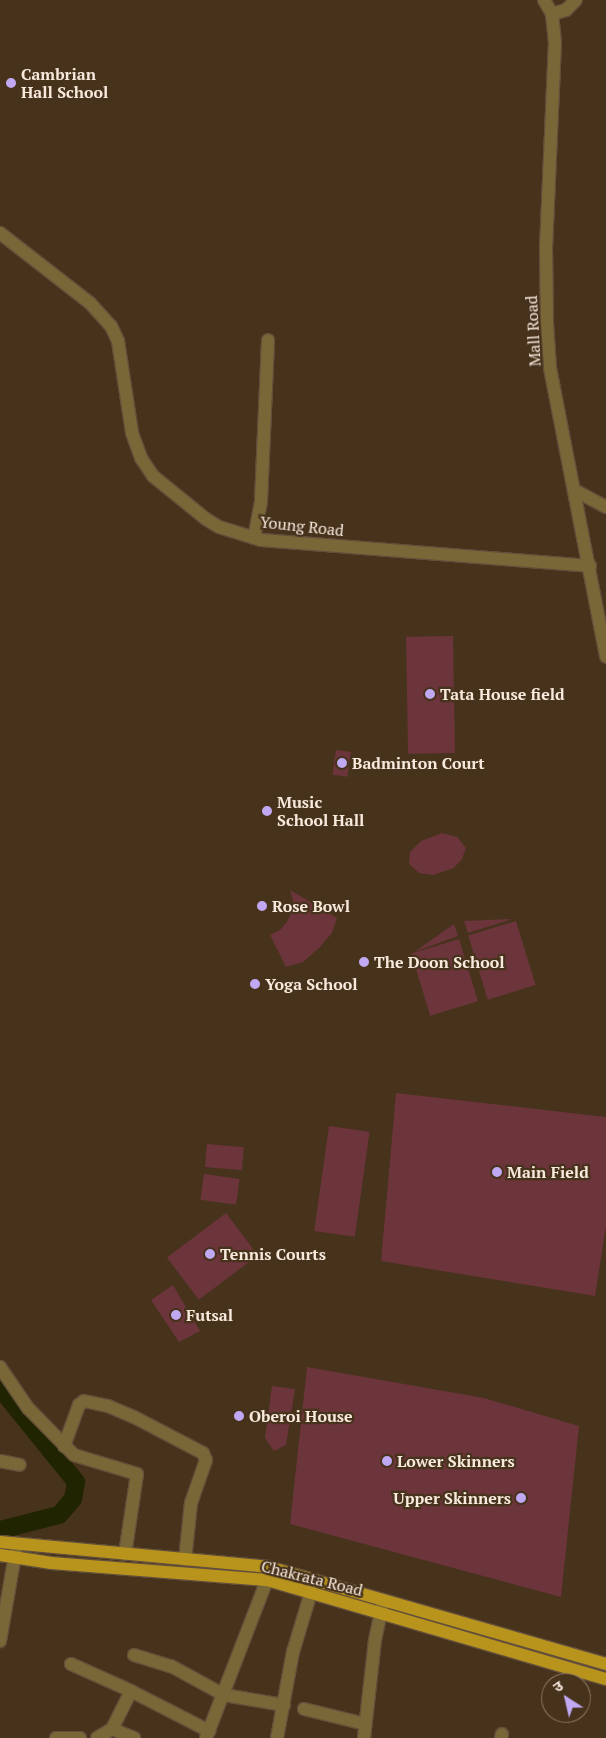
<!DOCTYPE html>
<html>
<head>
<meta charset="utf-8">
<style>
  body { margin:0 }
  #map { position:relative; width:606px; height:1738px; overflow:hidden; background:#47321c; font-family:"PT Serif","Noto Sans Devanagari",serif }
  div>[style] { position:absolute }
  .green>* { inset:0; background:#6b353b; transform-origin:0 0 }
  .river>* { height:18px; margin:-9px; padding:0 9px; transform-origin:9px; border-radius:9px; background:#202400 }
  .roads { filter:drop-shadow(1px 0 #634f3b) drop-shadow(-1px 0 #634f3b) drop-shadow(0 1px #634f3b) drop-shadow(0 -1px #634f3b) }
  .minor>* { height:12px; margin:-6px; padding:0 6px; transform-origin:6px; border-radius:6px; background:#796737 }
  .major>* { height:12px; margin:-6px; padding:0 6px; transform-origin:6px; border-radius:6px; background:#b9941c }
  .dots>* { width:14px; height:14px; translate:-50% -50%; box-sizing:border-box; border:2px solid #47321c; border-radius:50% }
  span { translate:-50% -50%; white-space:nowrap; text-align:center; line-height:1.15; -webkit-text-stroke:4.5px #47321c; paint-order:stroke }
  .poi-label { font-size:16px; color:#f8eadd; font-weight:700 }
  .left { translate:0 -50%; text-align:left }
  .right { translate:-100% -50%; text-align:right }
  .street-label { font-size:16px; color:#f8eadd }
  .north { position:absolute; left:541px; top:1673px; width:50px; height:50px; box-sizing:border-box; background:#47321c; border:1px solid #8e7c69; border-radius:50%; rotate:325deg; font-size:14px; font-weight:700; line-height:20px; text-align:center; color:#f8eadd }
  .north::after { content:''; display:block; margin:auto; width:18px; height:22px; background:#c1a8f3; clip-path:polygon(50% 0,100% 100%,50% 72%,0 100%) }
</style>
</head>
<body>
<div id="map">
  <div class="green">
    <div style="left:453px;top:636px;width:117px;height:47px;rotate:89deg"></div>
    <div style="left:336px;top:750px;width:15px;height:25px;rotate:8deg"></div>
    <div style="clip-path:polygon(442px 833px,457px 837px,466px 848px,462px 859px,454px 868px,433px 875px,419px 873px,409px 864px,410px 852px,421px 841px)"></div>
    <div style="clip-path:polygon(290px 890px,337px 918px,332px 933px,319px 948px,303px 962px,286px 967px,270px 935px,280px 930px,287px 922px,292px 911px,293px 900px)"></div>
    <div style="clip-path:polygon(512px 919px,468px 933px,464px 921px)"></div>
    <div style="left:516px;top:921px;width:67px;height:50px;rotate:73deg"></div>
    <div style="clip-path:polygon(454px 924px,458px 936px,414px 952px)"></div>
    <div style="left:459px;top:939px;width:65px;height:50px;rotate:73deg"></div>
    <div style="clip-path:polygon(396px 1093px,606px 1117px,606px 1226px,595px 1296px,381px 1261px)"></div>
    <div style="left:329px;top:1126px;width:41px;height:106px;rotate:8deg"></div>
    <div style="left:207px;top:1144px;width:37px;height:23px;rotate:5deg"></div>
    <div style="left:204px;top:1174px;width:36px;height:26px;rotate:8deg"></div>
    <div style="left:226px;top:1213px;width:53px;height:74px;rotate:53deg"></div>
    <div style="clip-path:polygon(173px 1285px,200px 1331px,179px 1342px,151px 1300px)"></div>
    <div style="clip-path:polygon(307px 1367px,484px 1398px,579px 1426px,561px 1597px,290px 1524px)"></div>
    <div style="clip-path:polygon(272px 1386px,295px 1389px,286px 1445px,274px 1451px,265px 1438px)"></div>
  </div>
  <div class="river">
    <div style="left:0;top:1388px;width:121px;rotate:51deg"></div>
    <div style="left:76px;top:1482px;width:17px;rotate:100deg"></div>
    <div style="left:73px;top:1499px;width:21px;rotate:131deg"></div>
    <div style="left:59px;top:1515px;width:61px;rotate:165.7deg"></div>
  </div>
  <div class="roads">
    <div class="minor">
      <div style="left:544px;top:0;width:16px;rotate:60deg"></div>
      <div style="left:552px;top:14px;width:28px;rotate:84deg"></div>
      <div style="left:555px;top:42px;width:204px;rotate:92.5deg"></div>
      <div style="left:546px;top:246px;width:78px;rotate:89.3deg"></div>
      <div style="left:547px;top:324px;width:44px;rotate:86.1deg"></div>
      <div style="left:550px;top:368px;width:294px;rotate:79deg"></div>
      <div style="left:552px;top:14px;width:15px;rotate:-16deg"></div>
      <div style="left:566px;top:10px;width:14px;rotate:-45deg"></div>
      <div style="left:0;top:233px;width:114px;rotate:37.9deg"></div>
      <div style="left:90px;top:303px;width:31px;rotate:48deg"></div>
      <div style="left:111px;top:326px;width:17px;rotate:65deg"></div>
      <div style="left:118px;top:341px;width:93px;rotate:81.3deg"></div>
      <div style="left:132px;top:433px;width:27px;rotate:70deg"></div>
      <div style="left:141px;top:458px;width:22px;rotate:56deg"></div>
      <div style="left:153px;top:476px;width:68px;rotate:39.1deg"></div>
      <div style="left:206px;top:519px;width:15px;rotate:32deg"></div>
      <div style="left:219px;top:527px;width:44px;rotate:17.2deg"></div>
      <div style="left:261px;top:540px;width:330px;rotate:4.5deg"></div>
      <div style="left:576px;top:491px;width:34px;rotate:28deg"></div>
      <div style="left:254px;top:538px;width:38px;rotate:-79deg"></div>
      <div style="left:261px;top:501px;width:161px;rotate:-87.5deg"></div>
      <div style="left:0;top:1367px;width:50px;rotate:55.7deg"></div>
      <div style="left:28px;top:1408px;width:66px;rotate:45.6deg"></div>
      <div style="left:74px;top:1455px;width:66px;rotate:16.8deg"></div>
      <div style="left:137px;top:1474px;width:81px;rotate:98.5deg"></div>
      <div style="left:64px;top:1446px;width:44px;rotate:-69.9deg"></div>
      <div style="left:79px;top:1405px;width:6px;rotate:-39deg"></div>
      <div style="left:84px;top:1401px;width:25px;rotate:12deg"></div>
      <div style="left:108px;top:1406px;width:28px;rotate:23deg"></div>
      <div style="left:134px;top:1417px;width:78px;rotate:27.6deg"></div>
      <div style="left:203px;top:1453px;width:8px;rotate:67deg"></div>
      <div style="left:206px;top:1460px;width:46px;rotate:109.2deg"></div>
      <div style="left:191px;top:1503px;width:57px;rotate:96deg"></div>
      <div style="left:0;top:1461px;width:20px;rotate:11deg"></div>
      <div style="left:0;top:1641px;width:98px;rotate:-80.1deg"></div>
      <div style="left:134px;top:1655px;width:39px;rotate:17deg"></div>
      <div style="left:171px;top:1666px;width:60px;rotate:28.7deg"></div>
      <div style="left:224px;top:1695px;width:61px;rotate:9.5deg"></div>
      <div style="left:71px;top:1664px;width:66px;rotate:24.2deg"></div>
      <div style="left:304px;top:1709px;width:63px;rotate:13.8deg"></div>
      <div style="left:112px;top:1729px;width:42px;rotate:-63.4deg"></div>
      <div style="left:131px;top:1691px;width:88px;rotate:27.1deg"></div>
      <div style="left:56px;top:1738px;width:24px"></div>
      <div style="left:97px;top:1738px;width:17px;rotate:-31deg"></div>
      <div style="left:112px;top:1729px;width:24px;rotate:22deg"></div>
      <div style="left:206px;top:1738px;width:169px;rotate:-68.9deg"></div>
      <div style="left:277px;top:1738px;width:87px;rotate:-79.5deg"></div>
      <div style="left:293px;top:1652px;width:63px;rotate:-73.3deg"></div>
      <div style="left:364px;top:1738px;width:99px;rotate:-83.6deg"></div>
      <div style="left:375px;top:1640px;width:38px;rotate:-78deg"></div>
      <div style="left:501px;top:1738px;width:4px;rotate:-76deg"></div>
    </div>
    <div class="major">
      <div style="left:0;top:1542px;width:269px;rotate:5.3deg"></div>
      <div style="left:268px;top:1567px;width:352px;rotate:16deg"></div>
      <div style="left:0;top:1555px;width:52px;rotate:8.9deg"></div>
      <div style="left:51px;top:1563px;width:217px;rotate:4.5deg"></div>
      <div style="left:267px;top:1580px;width:353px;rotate:16.3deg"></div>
    </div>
  </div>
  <div class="dots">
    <div style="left:11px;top:83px;background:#c1a8f3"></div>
    <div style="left:430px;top:694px;background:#c1a8f3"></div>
    <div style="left:342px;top:763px;background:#c1a8f3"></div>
    <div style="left:267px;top:811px;background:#c1a8f3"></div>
    <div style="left:262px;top:906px;background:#c1a8f3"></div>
    <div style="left:364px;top:962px;background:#c1a8f3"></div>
    <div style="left:255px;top:984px;background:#c1a8f3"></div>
    <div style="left:497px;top:1172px;background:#c1a8f3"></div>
    <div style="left:210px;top:1254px;background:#c1a8f3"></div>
    <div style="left:176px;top:1315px;background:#c1a8f3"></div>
    <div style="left:239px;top:1416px;background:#c1a8f3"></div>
    <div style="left:387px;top:1461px;background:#c1a8f3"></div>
    <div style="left:521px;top:1498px;background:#c1a8f3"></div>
  </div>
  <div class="poi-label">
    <span class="left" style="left:21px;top:83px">Cambrian<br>Hall School</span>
    <span class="left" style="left:440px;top:694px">Tata House field</span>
    <span class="left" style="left:352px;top:763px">Badminton Court</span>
    <span class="left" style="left:277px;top:811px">Music<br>School Hall</span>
    <span class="left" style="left:272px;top:906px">Rose Bowl</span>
    <span class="left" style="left:374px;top:962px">The Doon School</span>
    <span class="left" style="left:265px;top:984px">Yoga School</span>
    <span class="left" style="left:507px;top:1172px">Main Field</span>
    <span class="left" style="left:220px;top:1254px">Tennis Courts</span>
    <span class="left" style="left:186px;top:1315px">Futsal</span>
    <span class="left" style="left:249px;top:1416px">Oberoi House</span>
    <span class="left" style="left:397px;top:1461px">Lower Skinners</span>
    <span class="right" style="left:511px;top:1498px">Upper Skinners</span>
  </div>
  <div class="street-label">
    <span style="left:533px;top:331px;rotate:-93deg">Mall Road</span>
    <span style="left:302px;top:526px;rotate:6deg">Young Road</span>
    <span style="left:312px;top:1578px;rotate:14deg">Chakrata Road</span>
  </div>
  <div class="north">उ</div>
</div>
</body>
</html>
